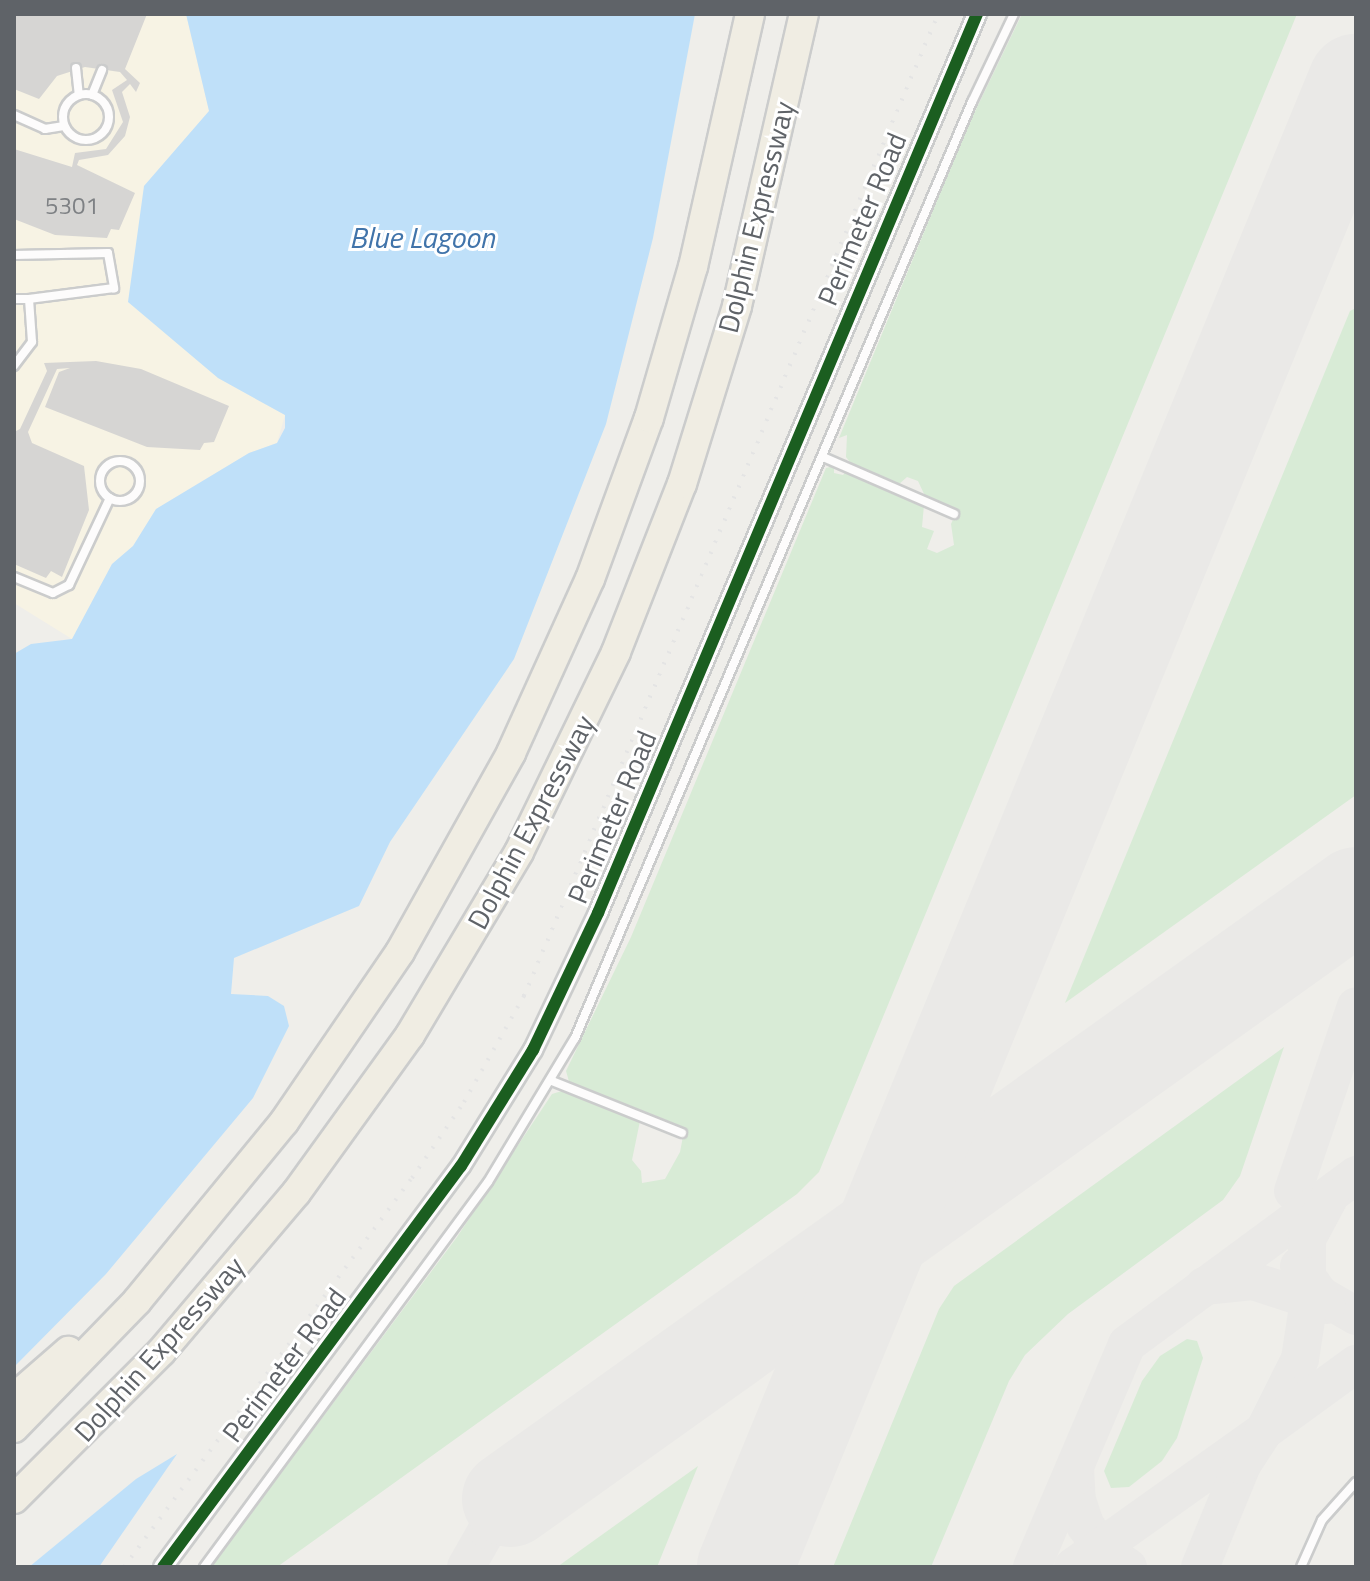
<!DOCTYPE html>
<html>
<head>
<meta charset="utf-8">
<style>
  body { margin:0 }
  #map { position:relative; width:1370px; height:1581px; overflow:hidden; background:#efeeea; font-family:"Titillium Web",sans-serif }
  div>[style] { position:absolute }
  .commercial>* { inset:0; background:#f7f3e4 }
  .green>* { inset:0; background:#d8ebd6 }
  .water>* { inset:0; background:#bfe0f9 }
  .taxiway>* { height:38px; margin:-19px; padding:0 19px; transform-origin:19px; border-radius:19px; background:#eae9e7 }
  .runway>* { height:96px; margin:-48px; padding:0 48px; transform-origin:48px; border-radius:48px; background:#eae9e7 }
  .building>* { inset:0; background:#d6d5d3 }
  .roads { filter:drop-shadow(2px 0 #cbcccc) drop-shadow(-2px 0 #cbcccc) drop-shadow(0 2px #cbcccc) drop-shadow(0 -2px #cbcccc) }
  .service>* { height:8px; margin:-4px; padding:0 4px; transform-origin:4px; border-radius:4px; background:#fdfcfc }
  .service>.ring { margin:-4px; padding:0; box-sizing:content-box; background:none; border:8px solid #fdfcfc; border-radius:50% }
  .tertiary>* { height:18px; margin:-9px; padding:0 9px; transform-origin:9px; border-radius:9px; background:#fdfcfc }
  .motorway>* { height:28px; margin:-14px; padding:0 14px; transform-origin:14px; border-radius:14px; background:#f0ede3 }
  .rail>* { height:4px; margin-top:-2px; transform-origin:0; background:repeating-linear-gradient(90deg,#e4e4e4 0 2px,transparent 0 12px) }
  .cycleway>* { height:12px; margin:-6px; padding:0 6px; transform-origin:6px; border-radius:6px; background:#1b5e20 }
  span { translate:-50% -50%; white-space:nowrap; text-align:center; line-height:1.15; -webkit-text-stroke:6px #fff; paint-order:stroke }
  .number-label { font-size:24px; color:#7e8184 }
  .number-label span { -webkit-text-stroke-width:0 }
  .street-label { font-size:28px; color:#5f6368 }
  .water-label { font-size:30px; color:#4174aa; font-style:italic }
  .frame { position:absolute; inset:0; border:16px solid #5f6368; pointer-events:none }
</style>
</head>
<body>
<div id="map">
  <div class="commercial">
    <div style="clip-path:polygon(14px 14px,186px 14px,209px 111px,144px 186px,218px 378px,285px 415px,277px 443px,249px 453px,156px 509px,133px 546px,112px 564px,72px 639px,14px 603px)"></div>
  </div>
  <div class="green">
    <div style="clip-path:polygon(1022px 14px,1297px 14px,819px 1172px,797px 1194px,277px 1567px,211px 1567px,457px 1237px,552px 1094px,565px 1090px,640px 1121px,632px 1160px,641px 1171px,642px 1183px,665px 1179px,680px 1152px,684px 1131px,570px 1085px,566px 1071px,631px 937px,826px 468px,834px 466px,834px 473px,843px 475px,847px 470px,924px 505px,922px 527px,934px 531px,927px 549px,937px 553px,954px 545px,951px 524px,957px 511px,925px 496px,918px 481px,907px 477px,898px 485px,852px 465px,846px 457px,847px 435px,839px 438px,967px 128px)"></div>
    <div style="clip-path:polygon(1356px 308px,1356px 795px,1065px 1003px,1350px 311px)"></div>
    <div style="clip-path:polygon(1284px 1047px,1240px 1176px,1223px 1200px,1068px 1314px,1025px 1355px,1009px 1381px,931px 1567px,833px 1567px,939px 1309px,954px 1286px)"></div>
    <div style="clip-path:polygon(1187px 1339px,1197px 1341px,1203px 1358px,1177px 1438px,1162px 1461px,1129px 1487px,1111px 1488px,1104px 1471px,1142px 1381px,1160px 1356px)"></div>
    <div style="clip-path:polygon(698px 1466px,657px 1567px,557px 1567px)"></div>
  </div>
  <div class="water">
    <div style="clip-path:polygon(186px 14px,695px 14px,653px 238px,606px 424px,514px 659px,390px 842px,359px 906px,234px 958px,231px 994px,268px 996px,284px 1006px,289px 1026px,253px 1098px,106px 1274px,14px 1367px,14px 654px,31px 644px,72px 639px,112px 564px,133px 546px,156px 509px,249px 453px,277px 443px,285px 428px,285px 415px,218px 378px,128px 302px,144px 186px,209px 111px)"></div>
    <div style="clip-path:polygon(177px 1454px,99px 1567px,29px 1567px,136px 1479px)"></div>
  </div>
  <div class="taxiway">
    <div style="left:1293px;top:1191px;width:195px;rotate:-71.2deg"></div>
    <div style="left:1299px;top:1266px;width:36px;rotate:54deg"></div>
    <div style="left:1320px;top:1295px;width:42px;rotate:30.3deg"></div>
    <div style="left:1204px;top:1286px;width:49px;rotate:-5.8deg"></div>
    <div style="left:1253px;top:1281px;width:77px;rotate:18.2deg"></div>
    <div style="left:1075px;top:1467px;width:33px;rotate:87deg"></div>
    <div style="left:1077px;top:1500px;width:26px;rotate:72deg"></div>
    <div style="left:1085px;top:1525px;width:32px;rotate:54deg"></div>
    <div style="left:1104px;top:1551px;width:29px;rotate:34deg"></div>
    <div style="left:466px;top:1567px;width:43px;rotate:-60.4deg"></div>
    <div style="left:487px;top:1530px;width:62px;rotate:-47deg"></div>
    <div style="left:1032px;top:1567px;width:242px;rotate:-66.9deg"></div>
    <div style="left:1127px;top:1344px;width:285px;rotate:-36.4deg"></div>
    <div style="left:1073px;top:1567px;width:234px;rotate:-35.5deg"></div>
    <div style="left:1264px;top:1431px;width:80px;rotate:-63.4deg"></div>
    <div style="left:1300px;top:1359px;width:47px;rotate:-81.3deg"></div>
    <div style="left:1307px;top:1313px;width:74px;rotate:-90deg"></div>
    <div style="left:1307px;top:1239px;width:47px;rotate:-61.8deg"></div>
    <div style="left:1200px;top:1567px;width:110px;rotate:-67.6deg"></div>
    <div style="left:1242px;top:1465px;width:40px;rotate:-57.1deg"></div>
    <div style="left:1264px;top:1431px;width:114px;rotate:-36.1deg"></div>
  </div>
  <div class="runway">
    <div style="left:510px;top:1499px;width:1039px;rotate:-35.52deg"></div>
    <div style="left:745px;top:1567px;width:1606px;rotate:-67.64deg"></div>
  </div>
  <div class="building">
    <div style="clip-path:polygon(14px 14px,147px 14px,125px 69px,140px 83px,136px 92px,130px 84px,122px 92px,130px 117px,125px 136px,108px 155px,79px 160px,77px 165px,135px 193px,119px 230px,111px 229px,107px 238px,55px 235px,14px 219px,14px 149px,72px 167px,75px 153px,106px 149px,123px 122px,112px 90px,127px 80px,120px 72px,85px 67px,57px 76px,39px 99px,14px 89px)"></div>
    <div style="clip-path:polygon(96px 361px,141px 369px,229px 406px,214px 442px,204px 443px,200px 450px,147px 447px,45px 407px,59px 372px,70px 368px,57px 369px,28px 432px,32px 443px,84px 466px,89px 510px,62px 577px,51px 571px,46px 578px,14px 564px,14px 432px,20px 429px,47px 371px,44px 363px)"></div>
  </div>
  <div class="roads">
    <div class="service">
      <div style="left:76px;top:68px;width:27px;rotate:84deg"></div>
      <div class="ring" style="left:63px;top:94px;width:38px;height:38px"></div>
      <div style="left:92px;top:95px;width:27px;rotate:-68deg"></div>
      <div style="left:14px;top:115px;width:34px;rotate:24deg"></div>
      <div style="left:45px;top:129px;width:19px;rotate:-9deg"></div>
      <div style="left:14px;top:255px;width:94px;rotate:-1.2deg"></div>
      <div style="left:108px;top:253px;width:36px;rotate:80deg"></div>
      <div style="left:114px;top:288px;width:86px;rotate:172.6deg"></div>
      <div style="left:29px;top:299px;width:43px;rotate:86deg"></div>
      <div style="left:32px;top:342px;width:30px;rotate:127deg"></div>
      <div style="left:14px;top:299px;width:15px"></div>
      <div style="left:823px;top:457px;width:143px;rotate:23.5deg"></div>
      <div class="ring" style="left:100px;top:461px;width:32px;height:32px"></div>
      <div style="left:14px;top:577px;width:42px;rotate:22.3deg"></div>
      <div style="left:53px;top:593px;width:18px;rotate:-27deg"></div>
      <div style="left:69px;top:585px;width:96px;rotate:-64.8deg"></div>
      <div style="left:552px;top:1081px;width:140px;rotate:21.8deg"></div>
      <div style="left:204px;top:1567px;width:478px;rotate:-53.6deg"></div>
      <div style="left:488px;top:1182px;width:168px;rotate:-58.9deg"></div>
      <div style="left:575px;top:1038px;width:1017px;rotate:-67.02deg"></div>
      <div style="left:972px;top:102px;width:98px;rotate:-64.5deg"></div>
      <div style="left:1301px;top:1567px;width:51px;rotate:-65.9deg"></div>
      <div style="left:1322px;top:1520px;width:51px;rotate:-48.2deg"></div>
    </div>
    <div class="tertiary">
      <div style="left:163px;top:1567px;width:500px;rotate:-53.4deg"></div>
      <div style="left:461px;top:1166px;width:137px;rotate:-58.2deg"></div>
      <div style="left:533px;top:1050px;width:152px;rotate:-64.6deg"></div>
      <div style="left:598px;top:913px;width:976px;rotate:-67.14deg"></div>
    </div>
    <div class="motorway">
      <div style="left:14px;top:1398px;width:72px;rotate:-41deg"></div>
      <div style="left:14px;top:1428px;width:177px;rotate:-45.9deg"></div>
      <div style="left:137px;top:1301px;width:232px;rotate:-50.6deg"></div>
      <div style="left:284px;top:1122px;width:206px;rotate:-55.7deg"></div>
      <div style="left:400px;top:952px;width:228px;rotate:-60.8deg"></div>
      <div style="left:511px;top:753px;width:191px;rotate:-65.6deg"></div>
      <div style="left:590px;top:579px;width:171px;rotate:-69.9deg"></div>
      <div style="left:649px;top:418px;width:157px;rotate:-73.8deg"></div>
      <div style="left:693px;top:267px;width:259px;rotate:-77.3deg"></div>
      <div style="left:14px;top:1499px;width:208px;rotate:-45deg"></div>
      <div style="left:161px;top:1352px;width:209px;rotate:-49.7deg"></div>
      <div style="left:296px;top:1193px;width:195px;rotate:-54.2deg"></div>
      <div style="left:410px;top:1035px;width:213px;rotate:-59.2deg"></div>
      <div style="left:519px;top:852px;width:222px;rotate:-64.1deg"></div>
      <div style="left:616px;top:652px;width:180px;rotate:-68.6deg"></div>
      <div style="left:682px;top:484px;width:186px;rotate:-72.8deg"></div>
      <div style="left:737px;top:306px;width:300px;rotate:-77.1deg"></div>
    </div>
  </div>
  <div class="rail">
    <div style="left:124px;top:1567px;width:484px;rotate:-53.5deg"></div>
    <div style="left:412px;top:1178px;width:92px;rotate:-55.6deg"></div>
    <div style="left:464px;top:1102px;width:122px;rotate:-60.5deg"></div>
    <div style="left:524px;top:996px;width:1066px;rotate:-67.14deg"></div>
  </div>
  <div class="cycleway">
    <div style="left:163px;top:1567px;width:500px;rotate:-53.4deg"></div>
    <div style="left:461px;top:1166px;width:137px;rotate:-58.2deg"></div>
    <div style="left:533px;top:1050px;width:152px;rotate:-64.6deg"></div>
    <div style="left:598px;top:913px;width:976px;rotate:-67.14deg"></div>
  </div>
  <div class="number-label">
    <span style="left:72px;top:206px">5301</span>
  </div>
  <div class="street-label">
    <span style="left:756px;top:217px;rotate:-76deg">Dolphin Expressway</span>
    <span style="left:862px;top:219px;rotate:-67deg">Perimeter Road</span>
    <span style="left:612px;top:817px;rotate:-67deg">Perimeter Road</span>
    <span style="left:531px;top:822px;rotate:-62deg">Dolphin Expressway</span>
    <span style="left:159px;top:1349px;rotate:-48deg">Dolphin Expressway</span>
    <span style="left:284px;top:1365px;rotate:-53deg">Perimeter Road</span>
  </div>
  <div class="water-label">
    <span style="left:422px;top:237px">Blue Lagoon</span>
  </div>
  <div class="frame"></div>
</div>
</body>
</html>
